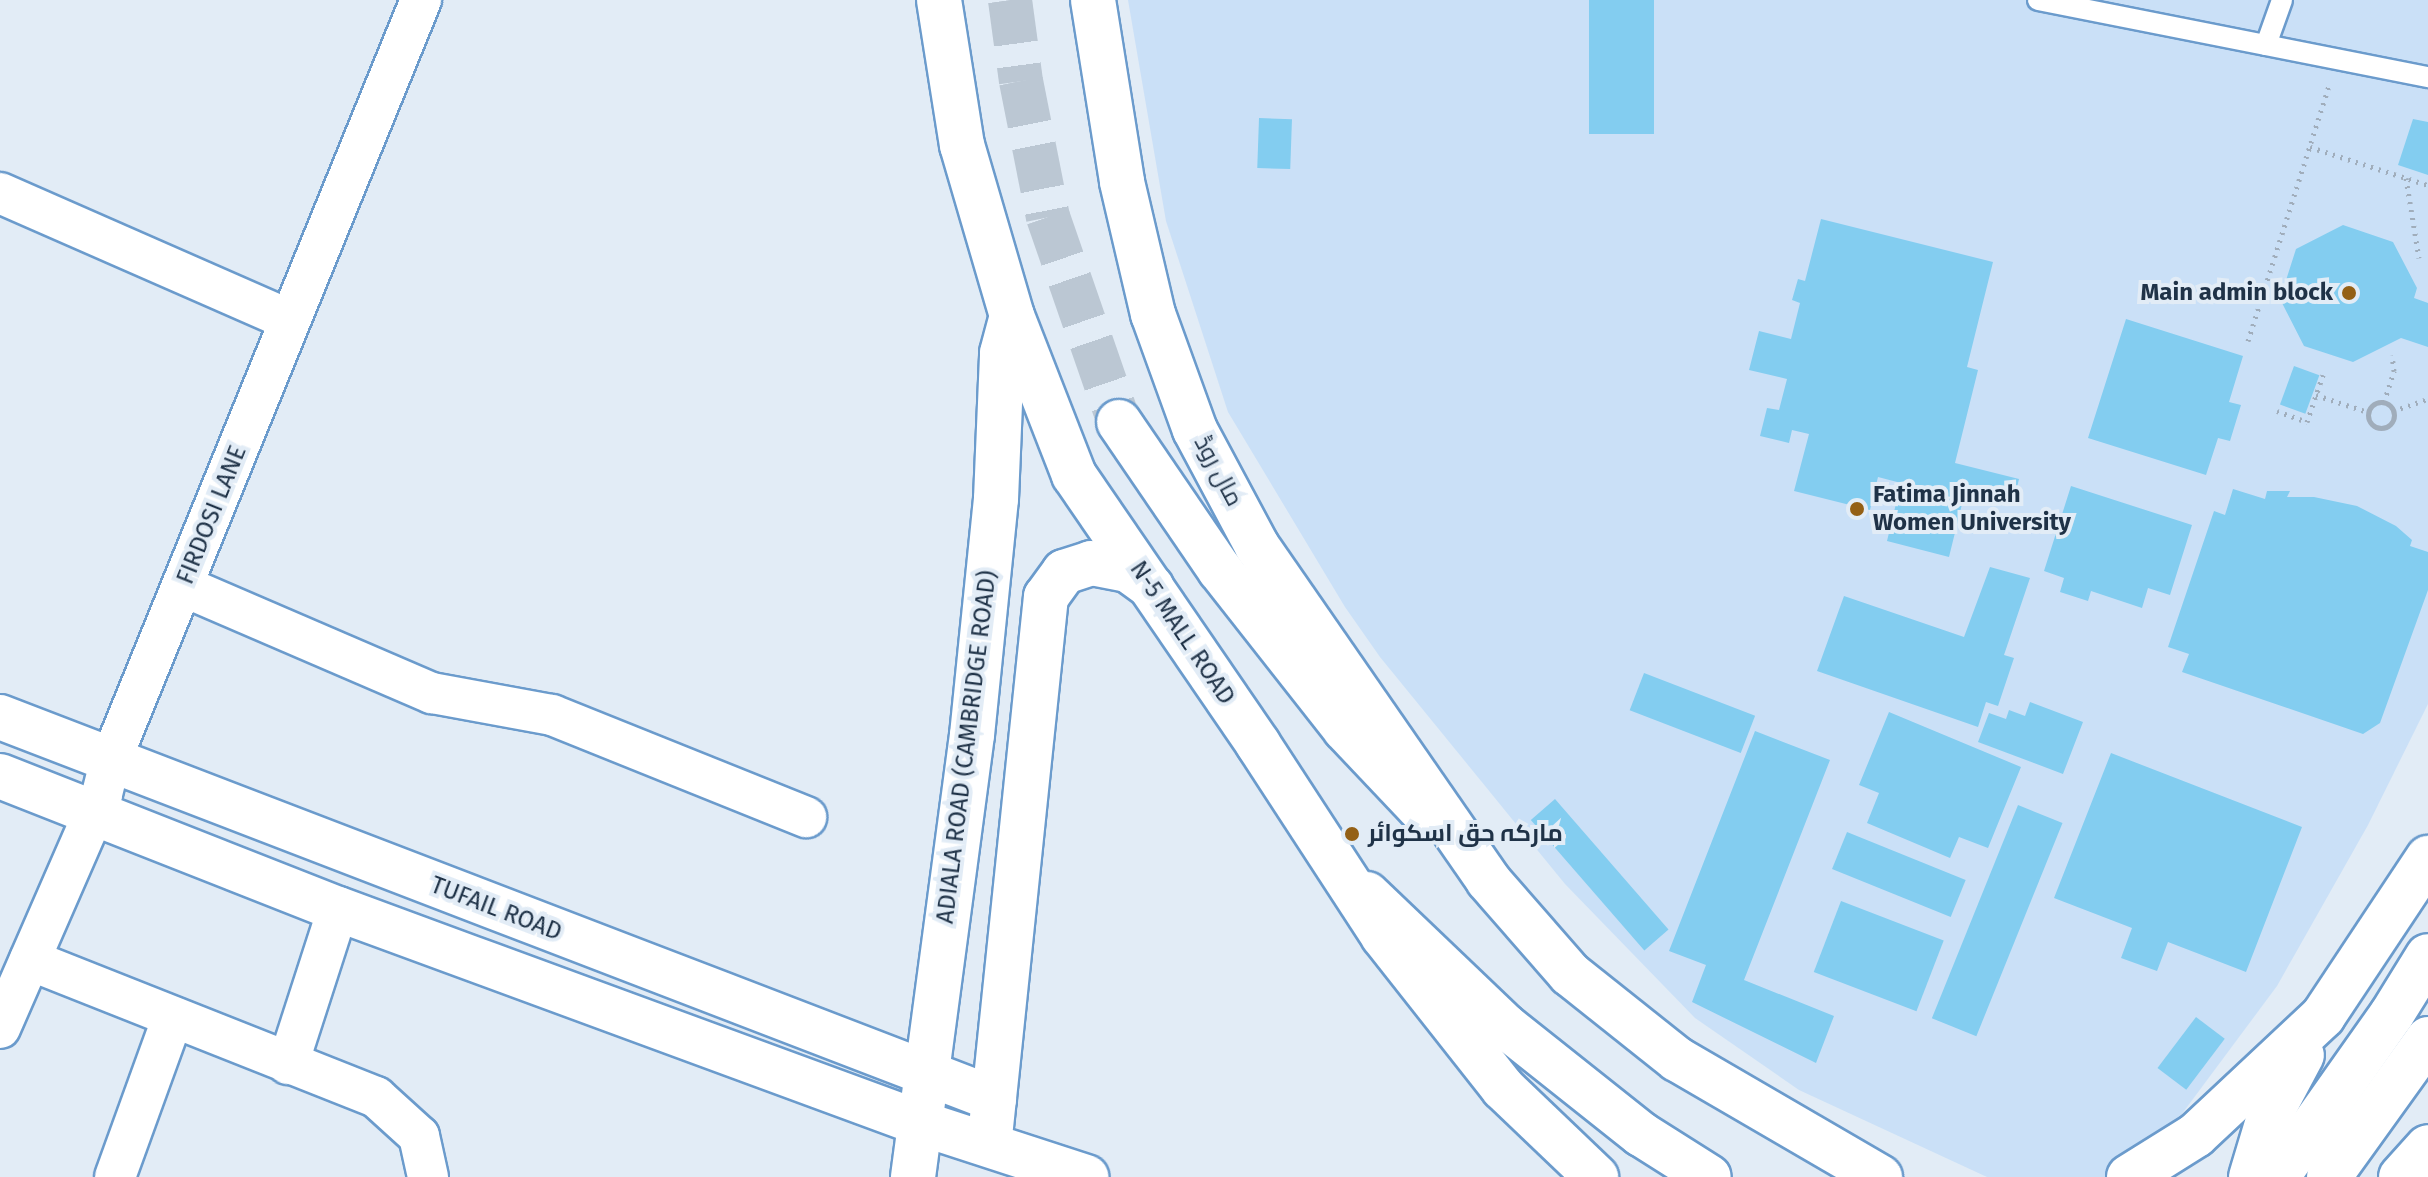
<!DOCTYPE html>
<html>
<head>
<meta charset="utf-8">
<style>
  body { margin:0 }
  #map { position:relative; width:2428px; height:1177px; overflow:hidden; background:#e2ecf6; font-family:"Fira Sans",Cairo,sans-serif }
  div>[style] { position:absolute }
  .built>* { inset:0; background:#cae0f7 }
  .building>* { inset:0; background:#83cdf0; transform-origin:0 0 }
  .secondary-tunnel>* { height:44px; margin-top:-22px; transform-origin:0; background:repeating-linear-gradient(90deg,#bbc7d3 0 44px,transparent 0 66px) }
  .path>* { height:5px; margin-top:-2.5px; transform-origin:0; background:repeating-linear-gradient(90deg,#a0adbb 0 2px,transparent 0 8px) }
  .path>.ring { margin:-2.5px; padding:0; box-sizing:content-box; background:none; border:5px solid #a0adbb; border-radius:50% }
  .roads { filter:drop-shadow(2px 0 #6b9bcc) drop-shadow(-2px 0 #6b9bcc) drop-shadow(0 2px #6b9bcc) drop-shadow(0 -2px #6b9bcc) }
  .lane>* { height:20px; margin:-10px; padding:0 10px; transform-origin:10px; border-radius:10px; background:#fff }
  .street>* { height:40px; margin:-20px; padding:0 20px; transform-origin:20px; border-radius:20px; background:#fff }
  .secondary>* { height:44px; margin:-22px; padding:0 22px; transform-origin:22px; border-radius:22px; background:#fff }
  .primary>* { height:44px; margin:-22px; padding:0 22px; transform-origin:22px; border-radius:22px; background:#fff }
  .highway>* { height:44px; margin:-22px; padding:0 22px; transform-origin:22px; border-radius:22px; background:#fff }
  .dots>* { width:22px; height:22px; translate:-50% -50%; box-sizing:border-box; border:4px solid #e2ecf6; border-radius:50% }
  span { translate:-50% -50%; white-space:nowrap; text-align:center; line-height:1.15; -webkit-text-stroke:8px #e2ecf6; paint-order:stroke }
  .poi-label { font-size:24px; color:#1f3247; font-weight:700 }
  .right { translate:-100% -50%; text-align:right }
  .left { translate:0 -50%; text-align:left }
  .street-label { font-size:24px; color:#1f3247 }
</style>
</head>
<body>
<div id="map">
  <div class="built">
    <div style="clip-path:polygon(1128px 0,2428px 0,2428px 704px,2368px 825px,2277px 986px,2135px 1177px,1987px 1177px,1799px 1090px,1695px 1018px,1565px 884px,1380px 657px,1345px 607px,1228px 412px,1166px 221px)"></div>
  </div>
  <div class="building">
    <div style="left:1589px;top:0;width:65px;height:134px"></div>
    <div style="left:1259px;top:118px;width:33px;height:50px;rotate:2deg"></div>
    <div style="clip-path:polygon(2413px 119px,2428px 122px,2428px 175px,2398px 165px)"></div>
    <div style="clip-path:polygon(1821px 219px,1993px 262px,1967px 367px,1978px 370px,1955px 463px,2019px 479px,2013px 504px,1965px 492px,1949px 557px,1887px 541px,1901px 483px,1878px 477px,1870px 510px,1794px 491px,1809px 434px,1792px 430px,1789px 443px,1760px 436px,1767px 408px,1779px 410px,1787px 379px,1749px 370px,1759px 331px,1791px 339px,1800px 303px,1792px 300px,1798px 279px,1805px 281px)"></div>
    <div style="clip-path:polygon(2343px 225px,2393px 242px,2417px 288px,2414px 298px,2428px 303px,2428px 347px,2401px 338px,2353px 362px,2304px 346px,2280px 299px,2296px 249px)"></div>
    <div style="clip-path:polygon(2126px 319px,2243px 356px,2229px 402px,2241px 405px,2230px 441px,2218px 438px,2206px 475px,2088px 438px)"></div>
    <div style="left:2294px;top:366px;width:27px;height:41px;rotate:20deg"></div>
    <div style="clip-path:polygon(2071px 486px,2192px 525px,2170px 595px,2148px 588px,2142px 608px,2091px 591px,2088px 601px,2060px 592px,2064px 578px,2044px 571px)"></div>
    <div style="clip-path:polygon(2233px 489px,2265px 499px,2267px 491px,2290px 491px,2287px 497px,2314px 497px,2357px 506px,2396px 526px,2412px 540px,2410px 546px,2428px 552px,2428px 590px,2380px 723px,2363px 734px,2182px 672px,2189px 654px,2168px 647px,2214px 511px,2225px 515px)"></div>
    <div style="clip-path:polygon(1990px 567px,2030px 578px,2004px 655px,2014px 658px,1998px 706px,1986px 702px,1978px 727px,1817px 671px,1844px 596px,1964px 637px)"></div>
    <div style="left:1644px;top:673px;width:119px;height:40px;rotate:21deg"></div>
    <div style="clip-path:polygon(2030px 702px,2083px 722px,2063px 774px,1978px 742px,1989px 713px,2006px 719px,2009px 710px,2025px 716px)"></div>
    <div style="clip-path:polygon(1889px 712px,2021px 767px,1988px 848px,1959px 837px,1950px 858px,1867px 823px,1879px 793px,1859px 785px)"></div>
    <div style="clip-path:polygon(1755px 731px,1830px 760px,1744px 980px,1834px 1016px,1816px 1063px,1692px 1002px,1706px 965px,1669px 951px)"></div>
    <div style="clip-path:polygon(2111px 753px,2302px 827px,2246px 972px,2168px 942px,2157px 971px,2121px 958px,2132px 928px,2054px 898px)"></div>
    <div style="left:1555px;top:799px;width:173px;height:32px;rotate:49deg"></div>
    <div style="left:2018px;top:805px;width:48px;height:230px;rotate:22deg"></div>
    <div style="left:1847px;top:832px;width:128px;height:40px;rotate:22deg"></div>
    <div style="left:1841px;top:901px;width:110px;height:76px;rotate:21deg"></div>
    <div style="left:2196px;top:1017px;width:36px;height:64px;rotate:37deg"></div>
  </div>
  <div class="secondary-tunnel">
    <div style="left:1010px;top:0;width:82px;rotate:82.3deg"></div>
    <div style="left:1021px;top:81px;width:139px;rotate:78.8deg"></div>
    <div style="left:1048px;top:217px;width:217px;rotate:70.9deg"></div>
  </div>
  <div class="path">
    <div style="left:2310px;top:147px;width:124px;rotate:17.9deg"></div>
    <div style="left:2406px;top:178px;width:81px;rotate:80.8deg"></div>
    <div style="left:2248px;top:341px;width:268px;rotate:-72.4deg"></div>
    <div style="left:2316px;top:395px;width:55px;rotate:18.1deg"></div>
    <div class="ring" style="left:2368px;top:402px;width:21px;height:21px"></div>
    <div style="left:2384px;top:402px;width:33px;rotate:-72deg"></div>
    <div style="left:2394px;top:371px;width:16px;rotate:-97deg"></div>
    <div style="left:2277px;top:411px;width:32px;rotate:20deg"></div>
    <div style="left:2307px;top:422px;width:50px;rotate:-71.2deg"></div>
    <div style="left:2393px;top:411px;width:37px;rotate:-19deg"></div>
  </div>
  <div class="roads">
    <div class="lane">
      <div style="left:2038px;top:0;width:398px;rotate:11.2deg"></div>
      <div style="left:2266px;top:45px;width:48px;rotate:-70.4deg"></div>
    </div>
    <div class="street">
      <div style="left:0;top:193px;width:316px;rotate:23.7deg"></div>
      <div style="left:183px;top:586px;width:271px;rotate:23.3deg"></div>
      <div style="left:432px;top:693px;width:122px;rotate:10.4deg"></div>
      <div style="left:552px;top:715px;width:274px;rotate:21.9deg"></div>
      <div style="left:30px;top:960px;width:372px;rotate:21.6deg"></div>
      <div style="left:376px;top:1097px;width:58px;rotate:42.2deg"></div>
      <div style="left:419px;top:1136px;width:42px;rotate:77.6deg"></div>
      <div style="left:0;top:1028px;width:255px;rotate:-66.4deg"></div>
      <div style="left:102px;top:794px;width:33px;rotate:-76deg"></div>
      <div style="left:110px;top:762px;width:823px;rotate:-67.8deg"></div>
      <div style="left:288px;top:1064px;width:163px;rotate:-72.1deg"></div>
      <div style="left:115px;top:1177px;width:170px;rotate:-70.1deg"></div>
    </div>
    <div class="secondary">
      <div style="left:1119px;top:422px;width:179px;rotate:55.7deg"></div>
      <div style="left:1220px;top:570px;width:202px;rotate:51.8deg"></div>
      <div style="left:1345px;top:729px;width:124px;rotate:46.6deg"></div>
      <div style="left:0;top:717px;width:1065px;rotate:21.02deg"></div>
      <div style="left:0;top:776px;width:363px;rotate:21.5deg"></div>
      <div style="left:338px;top:909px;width:620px;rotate:20.19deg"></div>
      <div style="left:920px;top:1123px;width:175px;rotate:18deg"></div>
      <div style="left:991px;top:1127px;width:533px;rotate:-84.08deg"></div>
      <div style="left:1046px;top:597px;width:31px;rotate:-54deg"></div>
      <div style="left:1064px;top:572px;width:28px;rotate:-18deg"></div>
      <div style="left:1091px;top:563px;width:38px;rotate:11deg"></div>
      <div style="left:1128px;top:570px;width:29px;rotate:36deg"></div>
      <div style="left:913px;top:1177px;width:446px;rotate:-82.4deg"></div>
      <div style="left:972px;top:735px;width:237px;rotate:-84.2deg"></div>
      <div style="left:996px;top:499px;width:146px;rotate:-87.6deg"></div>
      <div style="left:1002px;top:353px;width:38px;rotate:-75deg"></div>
    </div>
    <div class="primary">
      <div style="left:1367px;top:894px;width:191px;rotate:43.7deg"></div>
      <div style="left:1505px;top:1026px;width:174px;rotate:38.5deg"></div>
      <div style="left:1641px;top:1134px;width:80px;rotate:32.3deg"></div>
      <div style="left:2129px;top:1177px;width:79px;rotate:-32.1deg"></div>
      <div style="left:2196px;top:1135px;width:174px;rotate:-43.1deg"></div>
      <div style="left:2323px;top:1016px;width:190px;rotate:-56.4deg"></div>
      <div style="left:2251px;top:1177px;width:63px;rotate:-73.3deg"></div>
      <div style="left:2269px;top:1117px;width:70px;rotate:-62deg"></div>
      <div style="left:2277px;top:1177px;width:199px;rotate:-54.8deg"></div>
      <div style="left:2392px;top:1014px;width:68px;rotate:-58.2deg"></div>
      <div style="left:2329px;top:1177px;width:170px;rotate:-54.3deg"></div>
      <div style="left:2401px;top:1177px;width:40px;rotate:-48deg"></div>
    </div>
    <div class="highway">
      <div style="left:939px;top:0;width:147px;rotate:81deg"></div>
      <div style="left:962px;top:145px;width:178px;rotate:73.7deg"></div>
      <div style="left:1012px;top:316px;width:171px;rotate:68.7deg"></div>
      <div style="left:1074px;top:475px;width:326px;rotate:55.6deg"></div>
      <div style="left:1258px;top:744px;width:229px;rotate:56.9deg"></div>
      <div style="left:1383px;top:936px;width:194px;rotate:51.7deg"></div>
      <div style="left:1503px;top:1088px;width:129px;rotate:43.7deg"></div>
      <div style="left:1093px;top:0;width:184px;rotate:80.9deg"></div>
      <div style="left:1122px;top:182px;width:136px;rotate:76.8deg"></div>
      <div style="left:1153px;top:314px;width:123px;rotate:70.1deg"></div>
      <div style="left:1195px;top:430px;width:132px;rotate:61.9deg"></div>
      <div style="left:1257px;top:546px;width:406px;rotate:55.3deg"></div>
      <div style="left:1488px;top:880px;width:125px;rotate:48.9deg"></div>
      <div style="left:1570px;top:974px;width:137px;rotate:38.5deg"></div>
      <div style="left:1677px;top:1059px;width:235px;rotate:30.2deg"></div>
    </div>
  </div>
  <div class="dots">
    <div style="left:2349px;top:293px;background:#946015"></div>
    <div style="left:1857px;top:509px;background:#946015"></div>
    <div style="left:1352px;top:834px;background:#946015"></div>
  </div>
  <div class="poi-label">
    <span class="right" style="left:2333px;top:293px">Main admin block</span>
    <span class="left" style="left:1873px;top:509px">Fatima Jinnah<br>Women University</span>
    <span class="left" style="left:1368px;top:834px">مارکہ حق اسکوائر</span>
  </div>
  <div class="street-label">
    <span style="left:1218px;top:471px;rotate:62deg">مال روڈ</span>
    <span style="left:212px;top:515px;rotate:-68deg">FIRDOSI LANE</span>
    <span style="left:1182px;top:633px;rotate:56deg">N-5 MALL ROAD</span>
    <span style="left:967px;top:747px;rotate:-83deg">ADIALA ROAD (CAMBRIDGE ROAD)</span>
    <span style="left:496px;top:909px;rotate:21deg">TUFAIL ROAD</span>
  </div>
</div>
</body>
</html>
